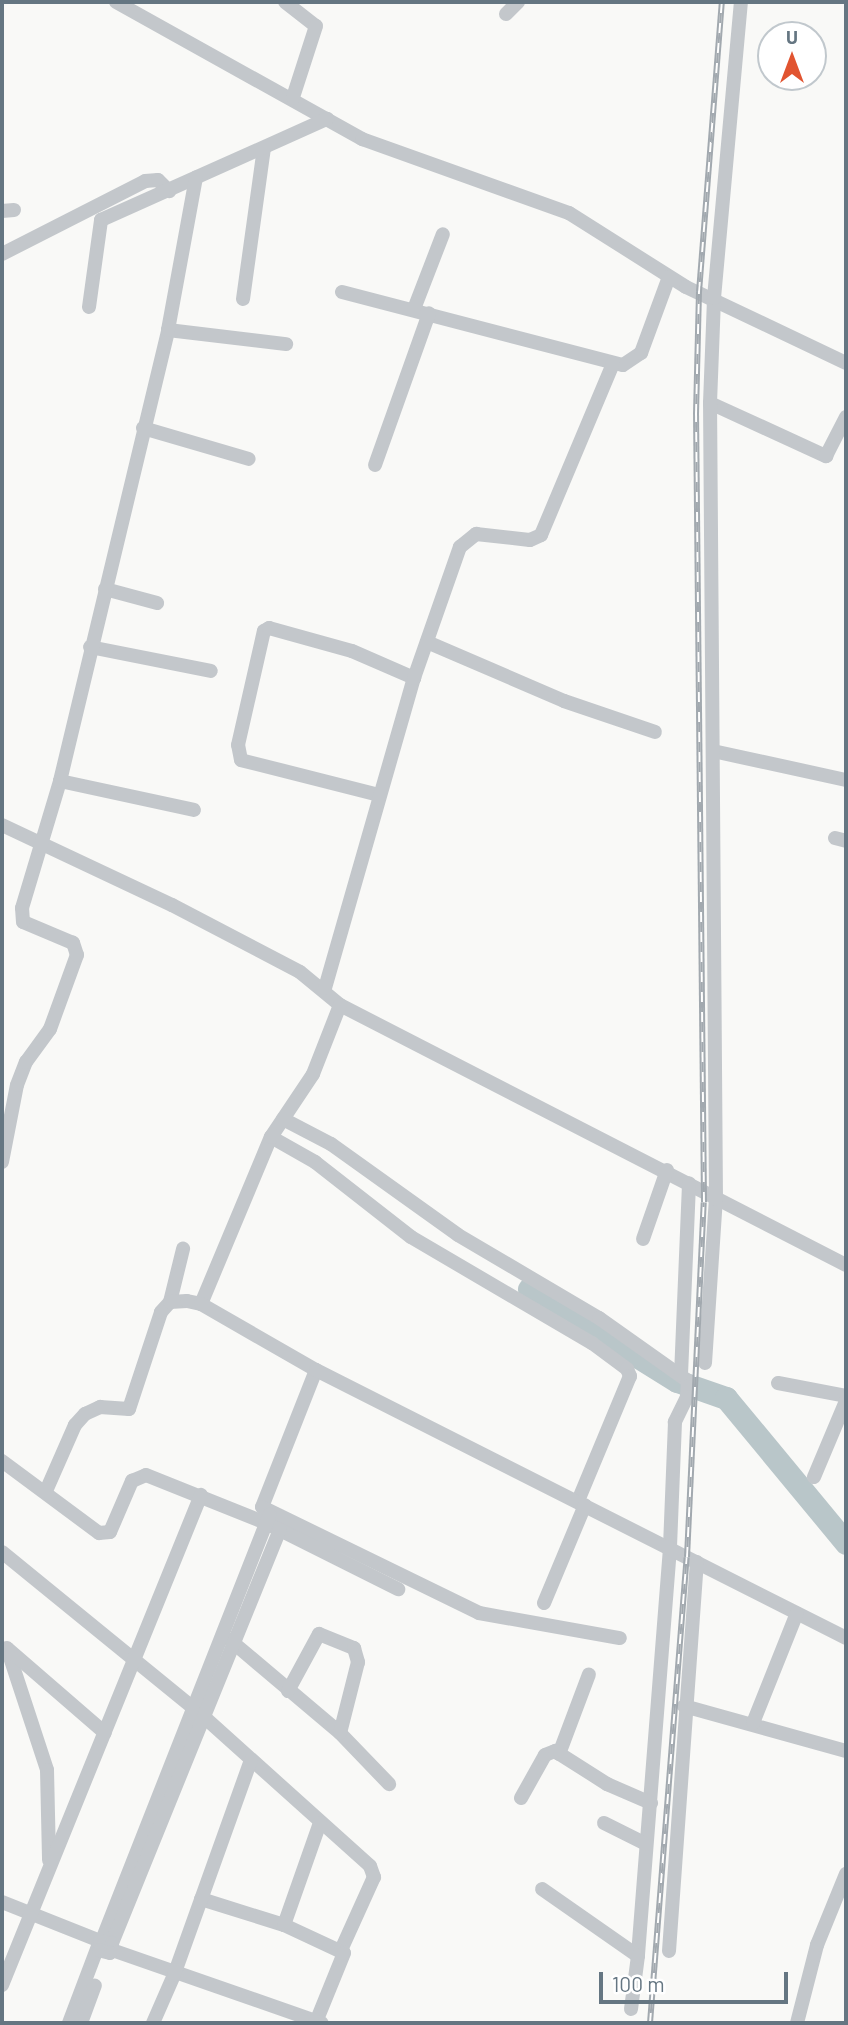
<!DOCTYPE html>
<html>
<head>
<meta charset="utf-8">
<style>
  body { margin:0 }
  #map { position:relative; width:848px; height:2025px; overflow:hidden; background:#f9f9f7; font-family:Barlow,sans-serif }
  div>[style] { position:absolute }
  .river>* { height:23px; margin:-11.5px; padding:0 11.5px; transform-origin:11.5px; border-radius:11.5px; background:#b9c6c9 }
  .minor>* { height:14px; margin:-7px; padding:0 7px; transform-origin:7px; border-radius:7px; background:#c3c7cb }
  .rail>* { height:6px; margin-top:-3px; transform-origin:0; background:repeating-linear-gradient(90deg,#fff 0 10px,#a2a9af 0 20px); box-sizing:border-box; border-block:2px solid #a2a9af }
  span { translate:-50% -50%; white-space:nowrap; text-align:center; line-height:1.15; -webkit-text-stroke:7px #fff; paint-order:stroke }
  .frame { position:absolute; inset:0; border:4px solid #657682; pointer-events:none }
  .north { position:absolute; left:757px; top:21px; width:70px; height:70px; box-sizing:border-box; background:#fff; border:2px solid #c1c8cd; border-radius:50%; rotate:0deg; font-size:19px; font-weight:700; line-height:28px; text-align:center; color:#657682 }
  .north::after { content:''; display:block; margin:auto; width:24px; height:32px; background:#e15430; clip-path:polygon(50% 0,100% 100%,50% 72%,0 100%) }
  .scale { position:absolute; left:599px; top:1972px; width:189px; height:32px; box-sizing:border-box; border:4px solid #657682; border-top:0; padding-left:9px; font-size:21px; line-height:24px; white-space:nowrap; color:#657682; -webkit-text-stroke:5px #fff; paint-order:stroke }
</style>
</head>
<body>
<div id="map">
  <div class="river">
    <div style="left:529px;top:1289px;width:174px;rotate:31.9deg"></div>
    <div style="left:677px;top:1381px;width:52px;rotate:19.1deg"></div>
    <div style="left:726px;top:1398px;width:188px;rotate:50.4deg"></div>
  </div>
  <div class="minor">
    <div style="left:116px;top:2px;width:282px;rotate:29.1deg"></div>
    <div style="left:362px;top:139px;width:220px;rotate:19.7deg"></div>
    <div style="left:569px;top:213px;width:138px;rotate:32.3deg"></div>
    <div style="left:686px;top:287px;width:177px;rotate:25.4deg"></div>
    <div style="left:285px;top:2px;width:39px;rotate:38deg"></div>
    <div style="left:316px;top:26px;width:75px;rotate:107.9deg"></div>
    <div style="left:506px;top:14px;width:17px;rotate:-45deg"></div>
    <div style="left:2px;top:211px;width:12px;rotate:-5deg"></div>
    <div style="left:2px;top:254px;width:161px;rotate:-27deg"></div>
    <div style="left:145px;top:181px;width:13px;rotate:-4deg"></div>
    <div style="left:158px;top:180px;width:16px;rotate:45deg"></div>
    <div style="left:342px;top:292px;width:290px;rotate:14.6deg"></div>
    <div style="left:623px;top:365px;width:22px;rotate:-34deg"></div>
    <div style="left:641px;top:353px;width:81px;rotate:-69.8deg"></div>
    <div style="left:243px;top:299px;width:152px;rotate:-82.1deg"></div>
    <div style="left:89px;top:307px;width:88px;rotate:-82.1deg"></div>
    <div style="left:101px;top:220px;width:248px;rotate:-24.1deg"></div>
    <div style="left:414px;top:309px;width:80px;rotate:-68.9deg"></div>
    <div style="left:168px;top:330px;width:119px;rotate:6.8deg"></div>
    <div style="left:710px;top:403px;width:128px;rotate:24.6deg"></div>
    <div style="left:826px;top:456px;width:44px;rotate:-62.9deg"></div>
    <div style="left:143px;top:428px;width:110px;rotate:16.3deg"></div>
    <div style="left:375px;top:465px;width:161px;rotate:-70.4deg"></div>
    <div style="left:105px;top:589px;width:54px;rotate:15.1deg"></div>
    <div style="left:427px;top:642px;width:149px;rotate:23.3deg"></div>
    <div style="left:564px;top:701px;width:96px;rotate:18.8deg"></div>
    <div style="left:90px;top:647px;width:123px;rotate:11.2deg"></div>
    <div style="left:713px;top:751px;width:136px;rotate:12.3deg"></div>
    <div style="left:60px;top:781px;width:137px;rotate:12.2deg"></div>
    <div style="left:379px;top:795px;width:142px;rotate:-165.8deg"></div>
    <div style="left:241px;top:760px;width:15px;rotate:-101deg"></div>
    <div style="left:238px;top:745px;width:117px;rotate:-77.2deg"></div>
    <div style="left:264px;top:631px;width:6px;rotate:-31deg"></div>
    <div style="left:269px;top:628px;width:86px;rotate:15.5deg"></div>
    <div style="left:352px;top:651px;width:68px;rotate:23.5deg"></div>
    <div style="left:2px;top:825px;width:188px;rotate:25.2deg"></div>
    <div style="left:172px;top:905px;width:144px;rotate:27.6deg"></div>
    <div style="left:300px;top:972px;width:52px;rotate:39.5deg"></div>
    <div style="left:340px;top:1005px;width:569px;rotate:27.2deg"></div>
    <div style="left:835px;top:838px;width:11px;rotate:15deg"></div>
    <div style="left:325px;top:988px;width:323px;rotate:-74deg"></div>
    <div style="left:414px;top:678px;width:139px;rotate:-70.7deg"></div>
    <div style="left:460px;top:547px;width:21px;rotate:-39deg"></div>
    <div style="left:476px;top:534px;width:54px;rotate:6.3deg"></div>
    <div style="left:530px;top:540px;width:12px;rotate:-24deg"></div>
    <div style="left:541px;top:535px;width:186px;rotate:-67.2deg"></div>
    <div style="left:283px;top:1119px;width:54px;rotate:27.5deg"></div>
    <div style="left:331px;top:1144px;width:156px;rotate:35.6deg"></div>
    <div style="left:458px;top:1235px;width:164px;rotate:30.5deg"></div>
    <div style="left:599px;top:1318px;width:109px;rotate:35.3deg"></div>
    <div style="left:688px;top:1381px;width:16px;rotate:94deg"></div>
    <div style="left:687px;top:1397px;width:28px;rotate:116deg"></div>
    <div style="left:675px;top:1422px;width:126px;rotate:92.3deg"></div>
    <div style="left:670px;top:1548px;width:409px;rotate:94.5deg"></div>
    <div style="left:638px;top:1956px;width:117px;rotate:-145.1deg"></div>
    <div style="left:271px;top:1137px;width:51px;rotate:29.6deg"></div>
    <div style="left:315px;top:1162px;width:122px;rotate:38deg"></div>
    <div style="left:411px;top:1237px;width:210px;rotate:30.4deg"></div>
    <div style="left:592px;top:1343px;width:44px;rotate:36.6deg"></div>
    <div style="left:627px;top:1369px;width:8px;rotate:67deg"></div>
    <div style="left:630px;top:1376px;width:135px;rotate:112.6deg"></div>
    <div style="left:2px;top:1162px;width:78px;rotate:-79deg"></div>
    <div style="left:17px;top:1085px;width:25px;rotate:-69deg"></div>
    <div style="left:26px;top:1062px;width:41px;rotate:-54deg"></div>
    <div style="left:50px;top:1029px;width:79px;rotate:-70deg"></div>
    <div style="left:77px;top:955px;width:13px;rotate:-108deg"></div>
    <div style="left:73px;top:943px;width:54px;rotate:-157.2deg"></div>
    <div style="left:23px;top:922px;width:14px;rotate:-94deg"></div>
    <div style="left:22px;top:908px;width:133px;rotate:-73.3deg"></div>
    <div style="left:60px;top:781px;width:464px;rotate:-76.5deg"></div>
    <div style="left:168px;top:330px;width:155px;rotate:-79.6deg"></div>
    <div style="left:643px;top:1239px;width:73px;rotate:-70.8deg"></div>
    <div style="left:170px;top:1302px;width:55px;rotate:-76.2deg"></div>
    <div style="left:201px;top:1304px;width:181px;rotate:-67.3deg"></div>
    <div style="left:271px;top:1137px;width:76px;rotate:-56.3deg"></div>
    <div style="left:313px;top:1074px;width:74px;rotate:-68.6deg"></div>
    <div style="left:705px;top:1363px;width:164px;rotate:-86.2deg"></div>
    <div style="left:716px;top:1199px;width:796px;rotate:-90.43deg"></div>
    <div style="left:710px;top:403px;width:105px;rotate:-87.8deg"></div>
    <div style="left:714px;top:298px;width:297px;rotate:-84.8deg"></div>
    <div style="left:316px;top:1370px;width:147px;rotate:111.5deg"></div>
    <div style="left:262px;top:1507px;width:242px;rotate:26deg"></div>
    <div style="left:479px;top:1613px;width:143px;rotate:10.1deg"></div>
    <div style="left:681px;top:1375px;width:192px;rotate:-87.6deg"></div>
    <div style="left:778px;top:1383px;width:69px;rotate:10.8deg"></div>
    <div style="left:2px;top:1461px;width:121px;rotate:36.6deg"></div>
    <div style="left:99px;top:1533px;width:11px;rotate:-5deg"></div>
    <div style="left:110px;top:1532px;width:56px;rotate:-66.7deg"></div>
    <div style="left:132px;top:1481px;width:15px;rotate:-23deg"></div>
    <div style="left:146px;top:1475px;width:129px;rotate:21.8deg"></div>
    <div style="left:266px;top:1523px;width:148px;rotate:26.6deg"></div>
    <div style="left:814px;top:1477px;width:82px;rotate:-67.2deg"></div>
    <div style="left:46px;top:1491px;width:72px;rotate:-66.3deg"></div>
    <div style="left:75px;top:1425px;width:15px;rotate:-48deg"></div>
    <div style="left:85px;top:1414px;width:17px;rotate:-25deg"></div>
    <div style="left:100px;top:1407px;width:29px;rotate:4deg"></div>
    <div style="left:129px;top:1409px;width:102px;rotate:-71.7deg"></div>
    <div style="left:161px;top:1312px;width:13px;rotate:-48deg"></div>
    <div style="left:170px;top:1302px;width:17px;rotate:-3deg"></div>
    <div style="left:187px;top:1301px;width:14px;rotate:12deg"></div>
    <div style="left:201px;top:1304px;width:133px;rotate:29.9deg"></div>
    <div style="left:316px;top:1370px;width:594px;rotate:26.82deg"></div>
    <div style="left:2px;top:1552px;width:259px;rotate:39.2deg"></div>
    <div style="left:203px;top:1716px;width:224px;rotate:41.9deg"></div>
    <div style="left:370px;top:1866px;width:12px;rotate:70deg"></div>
    <div style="left:374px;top:1877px;width:80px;rotate:114.3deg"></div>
    <div style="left:544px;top:1603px;width:106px;rotate:-67.3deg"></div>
    <div style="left:230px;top:1640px;width:144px;rotate:40.2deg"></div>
    <div style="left:340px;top:1733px;width:71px;rotate:46.1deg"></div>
    <div style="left:7px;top:1648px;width:128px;rotate:71.8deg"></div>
    <div style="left:47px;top:1770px;width:90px;rotate:88.7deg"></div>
    <div style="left:8px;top:1649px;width:128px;rotate:40.9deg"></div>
    <div style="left:288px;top:1691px;width:65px;rotate:-61.5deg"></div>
    <div style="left:319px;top:1634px;width:38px;rotate:22deg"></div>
    <div style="left:354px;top:1648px;width:15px;rotate:74deg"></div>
    <div style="left:358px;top:1662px;width:73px;rotate:104.2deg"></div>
    <div style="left:684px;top:1706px;width:168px;rotate:15.5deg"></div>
    <div style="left:753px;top:1723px;width:118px;rotate:-68.2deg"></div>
    <div style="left:559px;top:1754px;width:85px;rotate:-69.4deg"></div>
    <div style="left:521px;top:1798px;width:49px;rotate:-60.8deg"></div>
    <div style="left:545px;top:1755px;width:11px;rotate:-22deg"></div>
    <div style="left:555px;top:1751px;width:62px;rotate:32.4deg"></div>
    <div style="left:607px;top:1784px;width:48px;rotate:23.4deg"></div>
    <div style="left:604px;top:1823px;width:47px;rotate:26.6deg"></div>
    <div style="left:201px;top:1899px;width:87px;rotate:17.4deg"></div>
    <div style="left:284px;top:1925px;width:66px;rotate:25deg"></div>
    <div style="left:344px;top:1953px;width:74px;rotate:112.1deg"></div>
    <div style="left:2px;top:1902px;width:105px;rotate:21.7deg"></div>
    <div style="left:284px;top:1925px;width:108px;rotate:-70.6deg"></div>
    <div style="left:102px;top:1940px;width:457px;rotate:-68.5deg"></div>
    <div style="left:112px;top:1943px;width:446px;rotate:-67.9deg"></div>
    <div style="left:112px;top:1950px;width:222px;rotate:19.2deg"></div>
    <div style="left:669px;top:1951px;width:390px;rotate:-85.9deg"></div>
    <div style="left:2px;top:1985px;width:529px;rotate:-67.9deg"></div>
    <div style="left:631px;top:2009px;width:53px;rotate:-82.5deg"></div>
    <div style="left:69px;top:2023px;width:88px;rotate:-69.3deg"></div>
    <div style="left:100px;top:1941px;width:12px;rotate:9deg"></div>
    <div style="left:112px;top:1943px;width:10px;rotate:101deg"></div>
    <div style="left:110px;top:1953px;width:11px;rotate:-165deg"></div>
    <div style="left:81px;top:2023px;width:40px;rotate:-69.8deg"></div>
    <div style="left:153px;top:2023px;width:52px;rotate:-66.4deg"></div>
    <div style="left:174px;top:1975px;width:228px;rotate:-70.3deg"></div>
    <div style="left:797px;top:2023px;width:81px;rotate:-75.6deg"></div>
    <div style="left:817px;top:1945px;width:77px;rotate:-67.8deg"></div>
  </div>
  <div class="rail">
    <div style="left:650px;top:2023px;width:467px;rotate:-85.5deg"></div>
    <div style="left:687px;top:1557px;width:355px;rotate:-87.3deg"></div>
    <div style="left:704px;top:1202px;width:788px;rotate:-90.58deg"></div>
    <div style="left:696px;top:414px;width:122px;rotate:-88.6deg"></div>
    <div style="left:699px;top:292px;width:291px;rotate:-85.5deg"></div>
  </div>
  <div class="frame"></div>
  <div class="north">U</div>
  <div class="scale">100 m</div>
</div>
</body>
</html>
